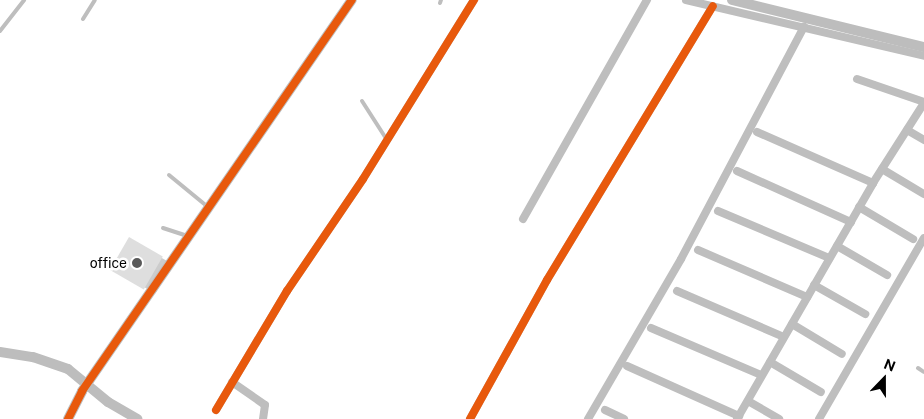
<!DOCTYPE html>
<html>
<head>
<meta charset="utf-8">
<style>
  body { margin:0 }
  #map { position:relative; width:924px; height:419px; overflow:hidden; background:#fff; font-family:"Public Sans",sans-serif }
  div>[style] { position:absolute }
  .shadow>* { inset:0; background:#0003; transform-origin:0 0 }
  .canal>* { height:10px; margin:-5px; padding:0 5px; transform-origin:5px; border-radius:5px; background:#bdbdbd }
  .building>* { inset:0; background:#dedede; transform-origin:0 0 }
  .service>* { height:4px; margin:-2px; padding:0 2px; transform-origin:2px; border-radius:2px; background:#bebebe }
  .minor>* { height:8px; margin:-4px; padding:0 4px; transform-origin:4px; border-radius:4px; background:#bebebe }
  .tertiary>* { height:10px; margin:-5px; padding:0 5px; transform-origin:5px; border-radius:5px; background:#bebebe }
  .cycleway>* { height:8px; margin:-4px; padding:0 4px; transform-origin:4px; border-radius:4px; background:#e8590c }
  .dots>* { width:14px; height:14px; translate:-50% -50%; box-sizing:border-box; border:2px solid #fff; border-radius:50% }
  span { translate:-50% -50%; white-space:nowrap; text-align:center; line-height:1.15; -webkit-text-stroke:5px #fff; paint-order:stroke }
  .poi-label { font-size:14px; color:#000 }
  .right { translate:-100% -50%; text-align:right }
  .north { position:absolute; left:859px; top:354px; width:50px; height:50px; -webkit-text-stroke:4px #fff; paint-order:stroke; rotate:22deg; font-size:14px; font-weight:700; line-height:20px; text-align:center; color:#000 }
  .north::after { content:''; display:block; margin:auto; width:18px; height:22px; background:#000; clip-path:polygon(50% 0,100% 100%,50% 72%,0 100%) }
</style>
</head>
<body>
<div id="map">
  <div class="shadow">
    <div style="left:129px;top:239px;width:50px;height:34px;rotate:30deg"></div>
  </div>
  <div class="canal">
    <div style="left:732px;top:0;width:198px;rotate:13.8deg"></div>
    <div style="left:0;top:352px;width:33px;rotate:9deg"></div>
    <div style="left:33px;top:357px;width:37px;rotate:19deg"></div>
    <div style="left:68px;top:369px;width:52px;rotate:39.5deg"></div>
    <div style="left:108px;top:402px;width:34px;rotate:30deg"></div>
  </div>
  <div class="building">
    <div style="left:129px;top:237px;width:39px;height:38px;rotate:30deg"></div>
  </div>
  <div class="service">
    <div style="left:440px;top:3px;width:3px;rotate:-72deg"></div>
    <div style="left:83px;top:19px;width:22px;rotate:-58deg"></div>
    <div style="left:0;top:31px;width:39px;rotate:-52deg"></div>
    <div style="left:362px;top:101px;width:46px;rotate:57.3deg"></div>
    <div style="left:169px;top:175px;width:50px;rotate:39.4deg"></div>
    <div style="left:163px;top:228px;width:25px;rotate:18deg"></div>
    <div style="left:918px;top:368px;width:7px;rotate:34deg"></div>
  </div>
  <div class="minor">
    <div style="left:686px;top:0;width:244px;rotate:13.2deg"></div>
    <div style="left:857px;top:79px;width:71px;rotate:18.9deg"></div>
    <div style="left:907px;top:130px;width:20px;rotate:30deg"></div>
    <div style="left:757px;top:132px;width:127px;rotate:23.7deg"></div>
    <div style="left:882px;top:169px;width:49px;rotate:30.8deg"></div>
    <div style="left:737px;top:171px;width:125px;rotate:24.1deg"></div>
    <div style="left:859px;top:207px;width:63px;rotate:30.7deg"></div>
    <div style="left:718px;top:211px;width:121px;rotate:22.9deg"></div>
    <div style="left:523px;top:219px;width:252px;rotate:-60.5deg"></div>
    <div style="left:837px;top:246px;width:58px;rotate:30.1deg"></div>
    <div style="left:698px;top:250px;width:119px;rotate:23.3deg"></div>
    <div style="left:814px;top:285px;width:59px;rotate:29.6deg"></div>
    <div style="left:677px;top:291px;width:116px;rotate:23.3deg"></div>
    <div style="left:792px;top:324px;width:58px;rotate:31deg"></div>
    <div style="left:651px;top:328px;width:120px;rotate:23.1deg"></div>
    <div style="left:770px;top:362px;width:59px;rotate:30.5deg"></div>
    <div style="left:627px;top:366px;width:123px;rotate:24.1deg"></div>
    <div style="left:232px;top:382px;width:40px;rotate:34.9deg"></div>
    <div style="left:265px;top:405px;width:14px;rotate:98deg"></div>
    <div style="left:748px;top:401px;width:36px;rotate:30deg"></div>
    <div style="left:216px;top:410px;width:139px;rotate:-59.2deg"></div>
    <div style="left:287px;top:291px;width:135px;rotate:-55.8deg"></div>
    <div style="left:363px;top:179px;width:211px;rotate:-58.2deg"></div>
    <div style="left:605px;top:410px;width:21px;rotate:25deg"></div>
    <div style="left:470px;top:419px;width:159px;rotate:-61deg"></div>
    <div style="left:547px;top:280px;width:320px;rotate:-58.8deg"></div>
    <div style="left:588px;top:419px;width:185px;rotate:-59.8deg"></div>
    <div style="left:681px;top:259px;width:263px;rotate:-62.1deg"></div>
    <div style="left:737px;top:419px;width:272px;rotate:-60deg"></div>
    <div style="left:873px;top:183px;width:95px;rotate:-57.5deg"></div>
    <div style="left:819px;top:419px;width:209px;rotate:-59.9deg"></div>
  </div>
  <div class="tertiary">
    <div style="left:68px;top:419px;width:31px;rotate:-63deg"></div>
    <div style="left:82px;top:391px;width:475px;rotate:-55.4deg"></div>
  </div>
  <div class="cycleway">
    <div style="left:216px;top:410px;width:139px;rotate:-59.2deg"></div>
    <div style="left:287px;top:291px;width:135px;rotate:-55.8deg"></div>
    <div style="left:363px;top:179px;width:211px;rotate:-58.2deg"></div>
    <div style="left:68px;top:419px;width:31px;rotate:-63deg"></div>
    <div style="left:82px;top:391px;width:475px;rotate:-55.4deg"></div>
    <div style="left:470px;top:419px;width:159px;rotate:-61deg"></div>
    <div style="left:547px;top:280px;width:320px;rotate:-58.8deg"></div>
  </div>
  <div class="dots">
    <div style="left:137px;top:263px;background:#595959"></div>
  </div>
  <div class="poi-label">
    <span class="right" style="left:127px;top:263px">office</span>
  </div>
  <div class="north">N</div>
</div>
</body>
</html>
